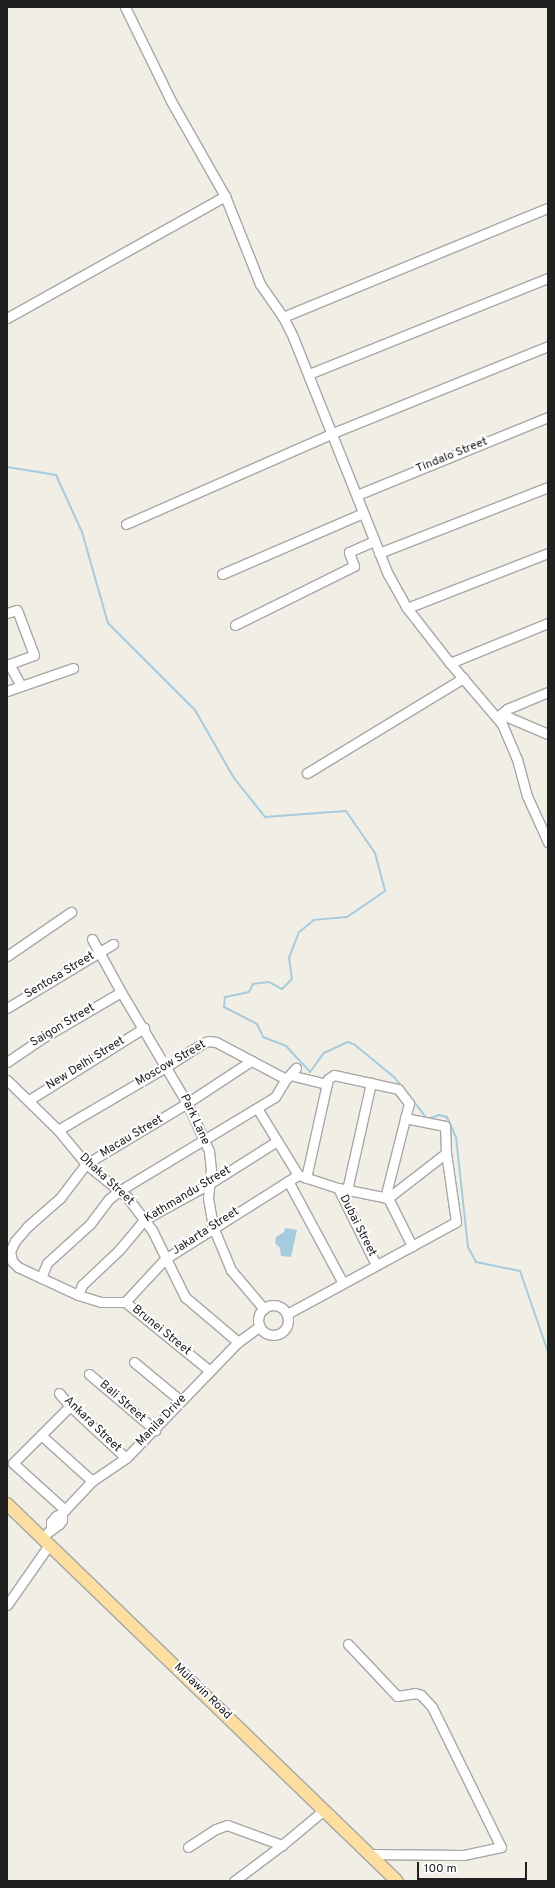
<!DOCTYPE html>
<html>
<head>
<meta charset="utf-8">
<style>
  body { margin:0 }
  #map { position:relative; width:555px; height:1888px; overflow:hidden; background:#f1eee6; font-family:Overpass,sans-serif }
  div>[style] { position:absolute }
  .water>* { inset:0; background:#a7cbde }
  .stream>* { height:2px; margin:-1px; padding:0 1px; transform-origin:1px; border-radius:1px; background:#a7cbde }
  .roads { filter:drop-shadow(1px 0 #a7a7a7) drop-shadow(-1px 0 #a7a7a7) drop-shadow(0 1px #a7a7a7) drop-shadow(0 -1px #a7a7a7) }
  .minor>* { height:9px; margin:-4.5px; padding:0 4.5px; transform-origin:4.5px; border-radius:4.5px; background:#fff }
  .minor>.ring { margin:-4.5px; padding:0; box-sizing:content-box; background:none; border:9px solid #fff; border-radius:50% }
  .major>* { height:12px; margin:-6px; padding:0 6px; transform-origin:6px; border-radius:6px; background:#fcdfa0 }
  span { translate:-50% -50%; white-space:nowrap; text-align:center; line-height:1.15; -webkit-text-stroke:4px #fff; paint-order:stroke }
  .street-label { font-size:12px; color:#202020 }
  .frame { position:absolute; inset:0; border:8px solid #202020; pointer-events:none }
  .scale { position:absolute; left:417px; top:1862px; width:110px; height:18px; box-sizing:border-box; border:2px solid #202020; border-top:0; padding-left:5px; font-size:12px; line-height:14px; white-space:nowrap; color:#202020; -webkit-text-stroke:3px #fff; paint-order:stroke }
</style>
</head>
<body>
<div id="map">
  <div class="water">
    <div style="clip-path:polygon(285px 1228px,297px 1230px,291px 1257px,281px 1256px,280px 1248px,275px 1243px,276px 1237px,284px 1232px)"></div>
  </div>
  <div class="stream">
    <div style="left:7px;top:467px;width:50px;rotate:9.3deg"></div>
    <div style="left:56px;top:475px;width:63px;rotate:65.5deg"></div>
    <div style="left:82px;top:532px;width:95px;rotate:74.1deg"></div>
    <div style="left:108px;top:623px;width:123px;rotate:45deg"></div>
    <div style="left:195px;top:710px;width:78px;rotate:60.2deg"></div>
    <div style="left:234px;top:778px;width:50px;rotate:51.5deg"></div>
    <div style="left:265px;top:817px;width:81px;rotate:-4.2deg"></div>
    <div style="left:346px;top:811px;width:51px;rotate:55.4deg"></div>
    <div style="left:375px;top:853px;width:39px;rotate:75deg"></div>
    <div style="left:385px;top:891px;width:46px;rotate:145.6deg"></div>
    <div style="left:347px;top:917px;width:33px;rotate:175deg"></div>
    <div style="left:314px;top:920px;width:19px;rotate:141deg"></div>
    <div style="left:299px;top:932px;width:28px;rotate:111deg"></div>
    <div style="left:289px;top:958px;width:21px;rotate:82deg"></div>
    <div style="left:292px;top:979px;width:14px;rotate:135deg"></div>
    <div style="left:282px;top:989px;width:15px;rotate:-152deg"></div>
    <div style="left:269px;top:982px;width:16px;rotate:173deg"></div>
    <div style="left:253px;top:984px;width:9px;rotate:117deg"></div>
    <div style="left:249px;top:992px;width:25px;rotate:168deg"></div>
    <div style="left:225px;top:997px;width:10px;rotate:96deg"></div>
    <div style="left:224px;top:1007px;width:37px;rotate:27deg"></div>
    <div style="left:257px;top:1024px;width:14px;rotate:65deg"></div>
    <div style="left:263px;top:1037px;width:25px;rotate:21deg"></div>
    <div style="left:286px;top:1046px;width:35px;rotate:47deg"></div>
    <div style="left:310px;top:1072px;width:24px;rotate:-54deg"></div>
    <div style="left:324px;top:1053px;width:26px;rotate:-25deg"></div>
    <div style="left:348px;top:1042px;width:8px;rotate:23deg"></div>
    <div style="left:355px;top:1045px;width:52px;rotate:39.5deg"></div>
    <div style="left:395px;top:1078px;width:16px;rotate:52deg"></div>
    <div style="left:412px;top:1099px;width:25px;rotate:53deg"></div>
    <div style="left:427px;top:1119px;width:13px;rotate:-18deg"></div>
    <div style="left:439px;top:1115px;width:8px;rotate:14deg"></div>
    <div style="left:447px;top:1117px;width:22px;rotate:66deg"></div>
    <div style="left:456px;top:1137px;width:111px;rotate:83.8deg"></div>
    <div style="left:468px;top:1247px;width:17px;rotate:62deg"></div>
    <div style="left:476px;top:1262px;width:45px;rotate:11.6deg"></div>
    <div style="left:520px;top:1271px;width:86px;rotate:70.9deg"></div>
  </div>
  <div class="roads">
    <div class="minor">
      <div style="left:125px;top:7px;width:105px;rotate:63.9deg"></div>
      <div style="left:171px;top:101px;width:109px;rotate:60.4deg"></div>
      <div style="left:225px;top:196px;width:95px;rotate:68.3deg"></div>
      <div style="left:260px;top:284px;width:40px;rotate:55.1deg"></div>
      <div style="left:283px;top:317px;width:22px;rotate:63deg"></div>
      <div style="left:293px;top:337px;width:255px;rotate:68.2deg"></div>
      <div style="left:388px;top:574px;width:39px;rotate:61deg"></div>
      <div style="left:407px;top:608px;width:70px;rotate:52deg"></div>
      <div style="left:450px;top:663px;width:80px;rotate:49.6deg"></div>
      <div style="left:502px;top:724px;width:38px;rotate:67deg"></div>
      <div style="left:517px;top:759px;width:38px;rotate:75deg"></div>
      <div style="left:527px;top:796px;width:51px;rotate:65.5deg"></div>
      <div style="left:283px;top:317px;width:287px;rotate:-22.4deg"></div>
      <div style="left:7px;top:318px;width:250px;rotate:-29.2deg"></div>
      <div style="left:309px;top:374px;width:258px;rotate:-21.9deg"></div>
      <div style="left:357px;top:495px;width:206px;rotate:-22.2deg"></div>
      <div style="left:126px;top:524px;width:226px;rotate:-23.7deg"></div>
      <div style="left:333px;top:433px;width:232px;rotate:-22deg"></div>
      <div style="left:379px;top:553px;width:181px;rotate:-21.3deg"></div>
      <div style="left:222px;top:574px;width:154px;rotate:-23.4deg"></div>
      <div style="left:407px;top:608px;width:151px;rotate:-21.3deg"></div>
      <div style="left:7px;top:613px;width:10px;rotate:-17deg"></div>
      <div style="left:17px;top:610px;width:48px;rotate:69.3deg"></div>
      <div style="left:34px;top:655px;width:29px;rotate:160deg"></div>
      <div style="left:235px;top:625px;width:133px;rotate:-26.4deg"></div>
      <div style="left:354px;top:566px;width:15px;rotate:-110deg"></div>
      <div style="left:349px;top:552px;width:27px;rotate:-24deg"></div>
      <div style="left:450px;top:663px;width:106px;rotate:-22.2deg"></div>
      <div style="left:9px;top:664px;width:25px;rotate:61deg"></div>
      <div style="left:7px;top:691px;width:70px;rotate:-19.2deg"></div>
      <div style="left:501px;top:714px;width:51px;rotate:23.1deg"></div>
      <div style="left:499px;top:719px;width:5px;rotate:-68deg"></div>
      <div style="left:501px;top:714px;width:8px;rotate:-40deg"></div>
      <div style="left:507px;top:709px;width:44px;rotate:-22.5deg"></div>
      <div style="left:307px;top:773px;width:183px;rotate:-31.3deg"></div>
      <div style="left:92px;top:939px;width:60px;rotate:61.3deg"></div>
      <div style="left:121px;top:992px;width:129px;rotate:59.3deg"></div>
      <div style="left:187px;top:1103px;width:53px;rotate:65.4deg"></div>
      <div style="left:209px;top:1151px;width:18px;rotate:84deg"></div>
      <div style="left:211px;top:1169px;width:29px;rotate:96deg"></div>
      <div style="left:208px;top:1198px;width:29px;rotate:80deg"></div>
      <div style="left:213px;top:1227px;width:47px;rotate:67.3deg"></div>
      <div style="left:231px;top:1270px;width:51px;rotate:49.8deg"></div>
      <div style="left:7px;top:956px;width:78px;rotate:-34.5deg"></div>
      <div style="left:7px;top:1008px;width:124px;rotate:-31.1deg"></div>
      <div style="left:7px;top:1062px;width:45px;rotate:-34deg"></div>
      <div style="left:44px;top:1037px;width:89px;rotate:-30.3deg"></div>
      <div style="left:290px;top:1075px;width:38px;rotate:14deg"></div>
      <div style="left:7px;top:1080px;width:71px;rotate:44.4deg"></div>
      <div style="left:58px;top:1130px;width:44px;rotate:50.5deg"></div>
      <div style="left:86px;top:1164px;width:53px;rotate:38.8deg"></div>
      <div style="left:127px;top:1197px;width:41px;rotate:52.9deg"></div>
      <div style="left:152px;top:1230px;width:75px;rotate:63.8deg"></div>
      <div style="left:185px;top:1297px;width:70px;rotate:40.3deg"></div>
      <div style="left:29px;top:1100px;width:136px;rotate:-32.1deg"></div>
      <div style="left:257px;top:1108px;width:79px;rotate:58.5deg"></div>
      <div style="left:298px;top:1175px;width:42px;rotate:18deg"></div>
      <div style="left:338px;top:1188px;width:51px;rotate:11.3deg"></div>
      <div style="left:58px;top:1130px;width:125px;rotate:-30.3deg"></div>
      <div style="left:166px;top:1067px;width:44px;rotate:-33deg"></div>
      <div style="left:203px;top:1043px;width:6px;rotate:-18deg"></div>
      <div style="left:209px;top:1041px;width:7px;rotate:8deg"></div>
      <div style="left:216px;top:1042px;width:79px;rotate:27.9deg"></div>
      <div style="left:306px;top:1178px;width:101px;rotate:-77.5deg"></div>
      <div style="left:328px;top:1079px;width:7px;rotate:-34deg"></div>
      <div style="left:334px;top:1075px;width:66px;rotate:12.3deg"></div>
      <div style="left:398px;top:1089px;width:18px;rotate:52deg"></div>
      <div style="left:409px;top:1103px;width:98px;rotate:104.2deg"></div>
      <div style="left:288px;top:1181px;width:116px;rotate:61.7deg"></div>
      <div style="left:338px;top:1188px;width:86px;rotate:63.7deg"></div>
      <div style="left:347px;top:1190px;width:110px;rotate:-77.4deg"></div>
      <div style="left:388px;top:1198px;width:73px;rotate:-37.8deg"></div>
      <div style="left:388px;top:1198px;width:54px;rotate:63.4deg"></div>
      <div style="left:41px;top:1278px;width:16px;rotate:-68deg"></div>
      <div style="left:47px;top:1263px;width:58px;rotate:-42.2deg"></div>
      <div style="left:90px;top:1224px;width:31px;rotate:-53deg"></div>
      <div style="left:109px;top:1199px;width:13px;rotate:-39deg"></div>
      <div style="left:119px;top:1191px;width:182px;rotate:-31.1deg"></div>
      <div style="left:275px;top:1097px;width:21px;rotate:-59deg"></div>
      <div style="left:286px;top:1079px;width:15px;rotate:-48deg"></div>
      <div style="left:78px;top:1295px;width:11px;rotate:-68deg"></div>
      <div style="left:82px;top:1285px;width:51px;rotate:-43.4deg"></div>
      <div style="left:119px;top:1250px;width:40px;rotate:-50deg"></div>
      <div style="left:145px;top:1219px;width:73px;rotate:-28.7deg"></div>
      <div style="left:209px;top:1184px;width:80px;rotate:-32.3deg"></div>
      <div style="left:125px;top:1302px;width:59px;rotate:-47.1deg"></div>
      <div style="left:165px;top:1259px;width:157px;rotate:-32.3deg"></div>
      <div class="ring" style="left:258px;top:1305px;width:21px;height:21px"></div>
      <div style="left:287px;top:1314px;width:192px;rotate:-28.6deg"></div>
      <div style="left:456px;top:1222px;width:70px;rotate:-98.2deg"></div>
      <div style="left:446px;top:1153px;width:27px;rotate:-92deg"></div>
      <div style="left:445px;top:1126px;width:41px;rotate:-168.7deg"></div>
      <div style="left:134px;top:1362px;width:61px;rotate:39.7deg"></div>
      <div style="left:210px;top:1371px;width:109px;rotate:-140.9deg"></div>
      <div style="left:125px;top:1302px;width:24px;rotate:180deg"></div>
      <div style="left:101px;top:1302px;width:24px;rotate:-163deg"></div>
      <div style="left:78px;top:1295px;width:66px;rotate:-155deg"></div>
      <div style="left:18px;top:1267px;width:8px;rotate:-135deg"></div>
      <div style="left:12px;top:1261px;width:10px;rotate:-101deg"></div>
      <div style="left:10px;top:1251px;width:11px;rotate:-63deg"></div>
      <div style="left:15px;top:1241px;width:20px;rotate:-49deg"></div>
      <div style="left:28px;top:1226px;width:43px;rotate:-41.2deg"></div>
      <div style="left:60px;top:1198px;width:43px;rotate:-52.6deg"></div>
      <div style="left:86px;top:1164px;width:118px;rotate:-31.1deg"></div>
      <div style="left:187px;top:1103px;width:77px;rotate:-33.3deg"></div>
      <div style="left:89px;top:1374px;width:87px;rotate:40.3deg"></div>
      <div style="left:59px;top:1393px;width:17px;rotate:50deg"></div>
      <div style="left:70px;top:1406px;width:76px;rotate:42.9deg"></div>
      <div style="left:41px;top:1435px;width:69px;rotate:42deg"></div>
      <div style="left:65px;top:1510px;width:70px;rotate:-137.9deg"></div>
      <div style="left:13px;top:1463px;width:81px;rotate:-45deg"></div>
      <div style="left:51px;top:1529px;width:7px;rotate:-90deg"></div>
      <div style="left:51px;top:1522px;width:8px;rotate:-50deg"></div>
      <div style="left:56px;top:1516px;width:7px;rotate:-27deg"></div>
      <div style="left:62px;top:1513px;width:44px;rotate:-46.8deg"></div>
      <div style="left:92px;top:1481px;width:41px;rotate:-34.1deg"></div>
      <div style="left:126px;top:1458px;width:161px;rotate:-46deg"></div>
      <div style="left:238px;top:1342px;width:27px;rotate:-36deg"></div>
      <div style="left:48px;top:1532px;width:14px;rotate:-36deg"></div>
      <div style="left:59px;top:1524px;width:5px;rotate:-53deg"></div>
      <div style="left:62px;top:1520px;width:7px;rotate:-90deg"></div>
      <div style="left:7px;top:1605px;width:73px;rotate:-55deg"></div>
      <div style="left:348px;top:1644px;width:71px;rotate:46.7deg"></div>
      <div style="left:397px;top:1696px;width:18px;rotate:-9deg"></div>
      <div style="left:415px;top:1693px;width:6px;rotate:18deg"></div>
      <div style="left:421px;top:1695px;width:16px;rotate:47deg"></div>
      <div style="left:432px;top:1707px;width:156px;rotate:63.8deg"></div>
      <div style="left:501px;top:1847px;width:39px;rotate:168deg"></div>
      <div style="left:463px;top:1855px;width:93px;rotate:-179.4deg"></div>
      <div style="left:188px;top:1847px;width:33px;rotate:-33deg"></div>
      <div style="left:216px;top:1829px;width:12px;rotate:-20deg"></div>
      <div style="left:227px;top:1825px;width:59px;rotate:20deg"></div>
      <div style="left:234px;top:1881px;width:60px;rotate:-36.9deg"></div>
      <div style="left:282px;top:1845px;width:55px;rotate:-39.8deg"></div>
    </div>
    <div class="major">
      <div style="left:7px;top:1504px;width:542px;rotate:44.03deg"></div>
    </div>
  </div>
  <div class="street-label">
    <span style="left:452px;top:456px;rotate:-22deg">Tindalo Street</span>
    <span style="left:60px;top:976px;rotate:-31deg">Sentosa Street</span>
    <span style="left:63px;top:1026px;rotate:-31deg">Saigon Street</span>
    <span style="left:86px;top:1064px;rotate:-32deg">New Delhi Street</span>
    <span style="left:171px;top:1064px;rotate:-30deg">Moscow Street</span>
    <span style="left:194px;top:1120px;rotate:65deg">Park Lane</span>
    <span style="left:132px;top:1137px;rotate:-31deg">Macau Street</span>
    <span style="left:106px;top:1180px;rotate:43deg">Dhaka Street</span>
    <span style="left:188px;top:1195px;rotate:-31deg">Kathmandu Street</span>
    <span style="left:357px;top:1226px;rotate:63deg">Dubai Street</span>
    <span style="left:206px;top:1232px;rotate:-33deg">Jakarta Street</span>
    <span style="left:161px;top:1331px;rotate:39deg">Brunei Street</span>
    <span style="left:122px;top:1402px;rotate:41deg">Bali Street</span>
    <span style="left:162px;top:1421px;rotate:-46deg">Manila Drive</span>
    <span style="left:92px;top:1425px;rotate:44deg">Ankara Street</span>
    <span style="left:202px;top:1692px;rotate:44deg">Mulawin Road</span>
  </div>
  <div class="frame"></div>
  <div class="scale">100 m</div>
</div>
</body>
</html>
